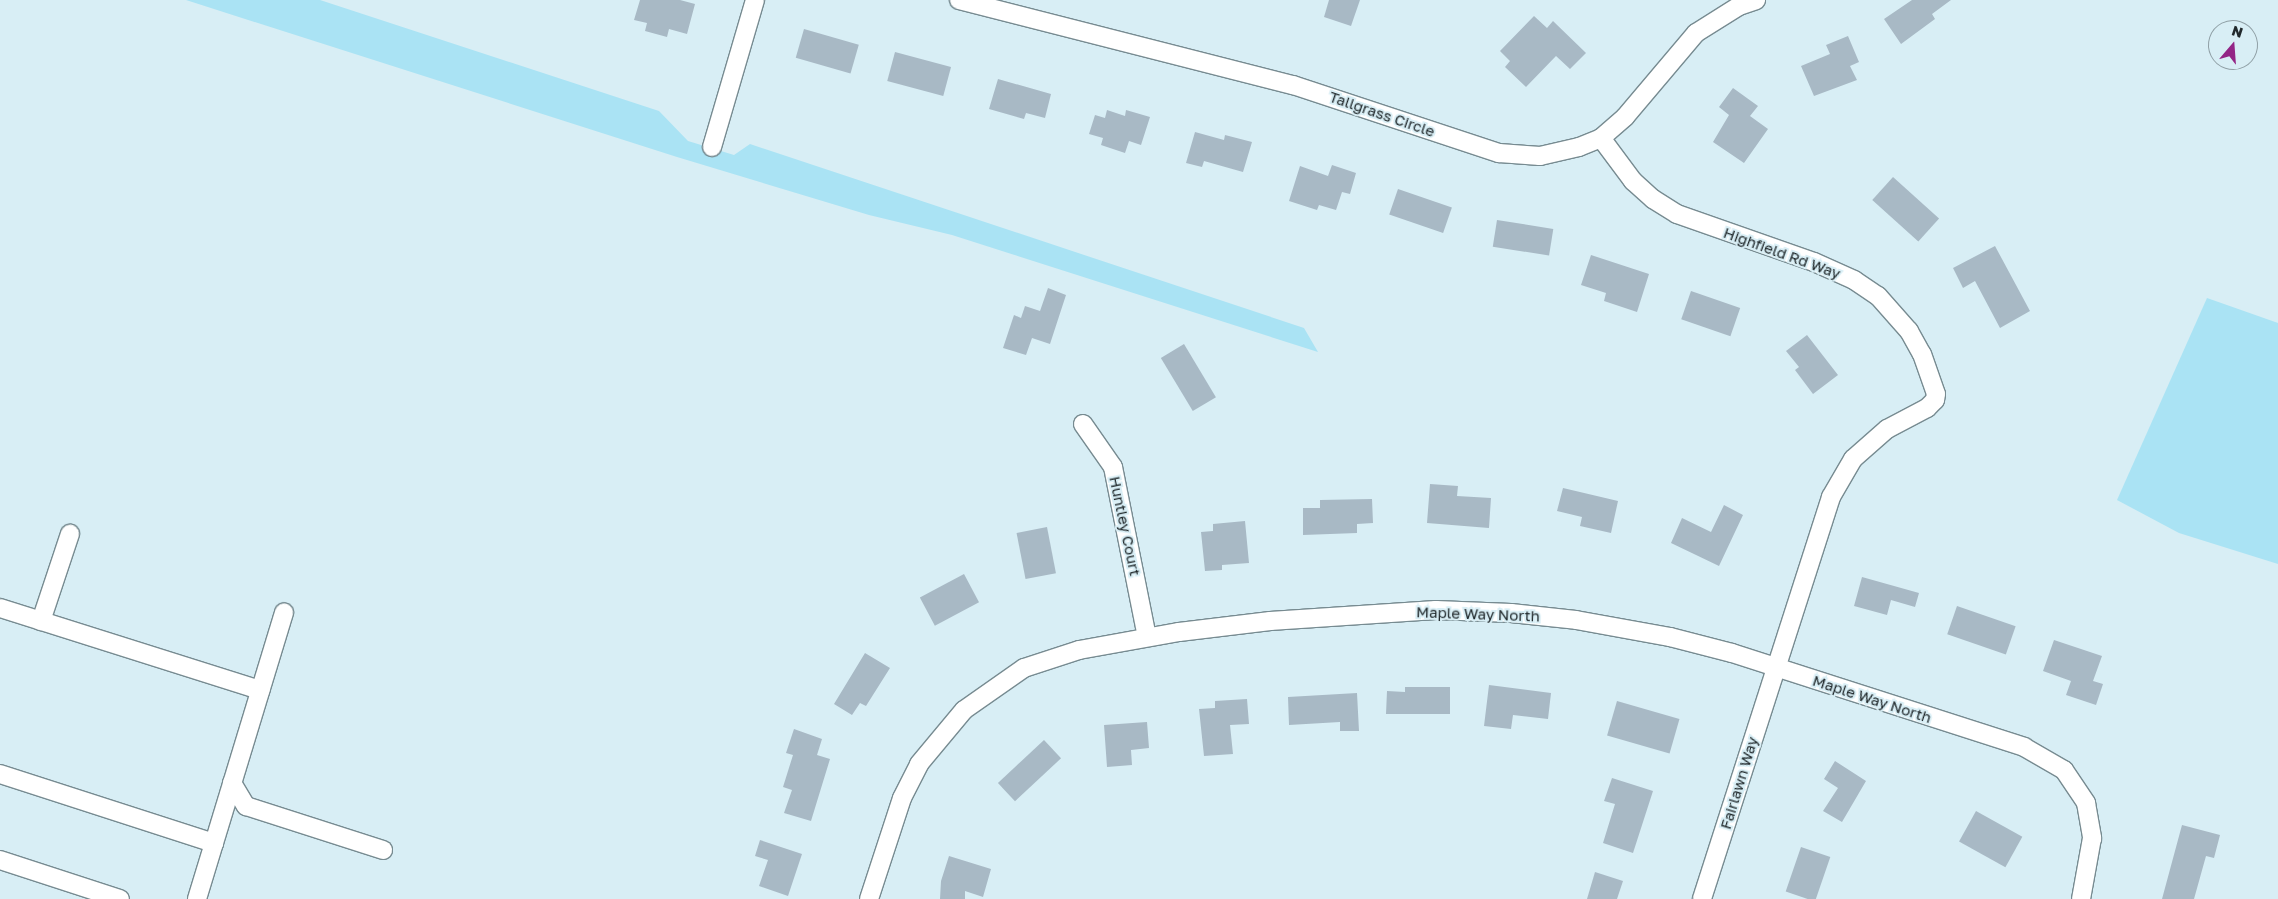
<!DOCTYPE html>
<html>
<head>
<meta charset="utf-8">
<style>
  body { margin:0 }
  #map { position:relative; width:2278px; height:899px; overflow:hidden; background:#d8eef5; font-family:"Golos Text",sans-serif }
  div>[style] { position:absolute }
  .green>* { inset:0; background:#aae3f4 }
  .building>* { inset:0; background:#a8b9c5; transform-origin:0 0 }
  .roads { filter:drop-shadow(1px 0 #778b91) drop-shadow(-1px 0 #778b91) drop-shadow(0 1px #778b91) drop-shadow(0 -1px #778b91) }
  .street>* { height:18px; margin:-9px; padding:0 9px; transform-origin:9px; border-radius:9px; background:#fff }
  span { translate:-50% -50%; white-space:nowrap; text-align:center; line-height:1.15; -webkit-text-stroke:4px #d8eef5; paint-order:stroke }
  .street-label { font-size:15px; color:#21292c }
  .north { position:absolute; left:2208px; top:20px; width:50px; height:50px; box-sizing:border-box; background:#d8eef5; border:1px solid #8f9fa5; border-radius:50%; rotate:18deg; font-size:14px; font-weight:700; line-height:20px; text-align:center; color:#21292c }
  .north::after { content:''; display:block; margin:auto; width:18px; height:22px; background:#932586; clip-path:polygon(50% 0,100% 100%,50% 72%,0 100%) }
</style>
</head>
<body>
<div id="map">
  <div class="green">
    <div style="clip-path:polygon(186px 0,320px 0,659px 111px,688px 141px,734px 155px,750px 144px,1304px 328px,1318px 352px,952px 235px,869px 215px,677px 157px)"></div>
    <div style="clip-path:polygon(2207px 298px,2278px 323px,2278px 564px,2179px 533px,2117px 500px)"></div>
  </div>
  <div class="building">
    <div style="clip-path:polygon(640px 0,680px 0,695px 4px,687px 34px,669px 29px,667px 37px,645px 31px,647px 23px,634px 20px)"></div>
    <div style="clip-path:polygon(1329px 0,1360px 0,1351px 26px,1324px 17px)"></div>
    <div style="clip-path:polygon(1912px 0,1951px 0,1932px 14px,1935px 19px,1901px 44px,1884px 19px)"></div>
    <div style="clip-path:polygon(1534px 16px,1547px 28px,1553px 21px,1586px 53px,1570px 69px,1556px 56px,1526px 87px,1505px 67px,1510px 61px,1500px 51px)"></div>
    <div style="left:804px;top:29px;width:57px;height:30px;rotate:16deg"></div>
    <div style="clip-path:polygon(1848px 36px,1859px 62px,1850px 66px,1857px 80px,1814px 96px,1801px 66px,1830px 54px,1826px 45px)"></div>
    <div style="left:895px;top:52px;width:58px;height:30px;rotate:15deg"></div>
    <div style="clip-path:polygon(998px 79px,1051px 94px,1045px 118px,1026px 113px,1024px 119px,989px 109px)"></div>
    <div style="clip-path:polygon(1733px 88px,1758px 106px,1750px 116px,1768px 129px,1744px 163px,1713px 142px,1729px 115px,1719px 107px)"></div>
    <div style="clip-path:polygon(1107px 110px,1125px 116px,1126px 110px,1150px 117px,1141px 145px,1129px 141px,1125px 153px,1101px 145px,1103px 138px,1089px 134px,1095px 115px,1105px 118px)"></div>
    <div style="clip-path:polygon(1195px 132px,1224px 140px,1225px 135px,1252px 142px,1243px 172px,1204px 161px,1202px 167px,1186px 163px)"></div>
    <div style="clip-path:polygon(1332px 165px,1356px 173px,1350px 194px,1342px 192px,1336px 210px,1319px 205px,1317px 210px,1289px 201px,1300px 166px,1328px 176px)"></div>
    <div style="left:1893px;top:177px;width:62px;height:31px;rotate:42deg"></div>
    <div style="left:1398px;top:189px;width:57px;height:27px;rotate:19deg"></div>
    <div style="left:1497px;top:220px;width:57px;height:27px;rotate:9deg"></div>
    <div style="clip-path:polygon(1995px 246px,2030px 311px,2000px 328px,1975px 281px,1963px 288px,1953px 268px)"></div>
    <div style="clip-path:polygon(1591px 255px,1649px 274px,1637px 312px,1604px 301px,1606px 293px,1581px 285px)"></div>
    <div style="clip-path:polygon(1048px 288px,1066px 295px,1050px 344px,1032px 338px,1026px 355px,1003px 348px,1014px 315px,1021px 318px,1025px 306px,1040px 311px)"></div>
    <div style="left:1691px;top:291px;width:52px;height:30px;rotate:19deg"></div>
    <div style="clip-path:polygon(1807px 335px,1838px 375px,1813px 394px,1795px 370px,1799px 367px,1786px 351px)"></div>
    <div style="left:1184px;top:344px;width:62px;height:27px;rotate:59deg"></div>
    <div style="clip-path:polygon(1430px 484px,1458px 486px,1457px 496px,1491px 498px,1489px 528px,1427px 523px)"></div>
    <div style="clip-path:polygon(1563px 488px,1618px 501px,1611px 533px,1580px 526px,1582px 517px,1557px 511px)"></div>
    <div style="clip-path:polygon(1372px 499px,1373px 523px,1357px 524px,1357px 533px,1303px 535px,1303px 508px,1320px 508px,1320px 500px)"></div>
    <div style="clip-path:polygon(1724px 505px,1743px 515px,1719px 566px,1671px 543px,1682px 518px,1711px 532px)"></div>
    <div style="clip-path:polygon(1245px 521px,1249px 563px,1222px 565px,1222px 570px,1205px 571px,1201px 532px,1213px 531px,1213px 524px)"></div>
    <div style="left:1047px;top:527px;width:47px;height:31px;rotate:79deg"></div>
    <div style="left:964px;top:574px;width:32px;height:50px;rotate:62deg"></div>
    <div style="clip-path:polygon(1862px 577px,1919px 593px,1915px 607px,1891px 600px,1887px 615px,1854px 606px)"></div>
    <div style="left:1957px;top:606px;width:62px;height:30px;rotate:19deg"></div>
    <div style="clip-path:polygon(2054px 640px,2102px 656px,2093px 681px,2103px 684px,2096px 705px,2066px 695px,2071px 681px,2043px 671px)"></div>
    <div style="clip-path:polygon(865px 653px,890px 668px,866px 706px,860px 703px,852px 715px,834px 704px)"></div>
    <div style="clip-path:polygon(1489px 685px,1551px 693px,1548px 719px,1513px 715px,1511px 729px,1484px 726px)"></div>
    <div style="clip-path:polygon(1405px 687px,1450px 687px,1450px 714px,1386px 714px,1387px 691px,1405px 692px)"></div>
    <div style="clip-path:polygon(1357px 693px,1359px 731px,1340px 731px,1340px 722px,1289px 725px,1288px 697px)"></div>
    <div style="clip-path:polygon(1247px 699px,1249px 724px,1230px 725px,1233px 754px,1204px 756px,1199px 709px,1215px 708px,1215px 701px)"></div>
    <div style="left:1617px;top:701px;width:65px;height:36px;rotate:16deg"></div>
    <div style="clip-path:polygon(1147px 722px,1149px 748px,1131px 750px,1132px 765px,1107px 767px,1104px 725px)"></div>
    <div style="clip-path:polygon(794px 729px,822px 739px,817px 755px,830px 759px,811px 821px,784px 813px,792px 790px,783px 787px,793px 755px,786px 753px)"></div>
    <div style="left:1044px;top:740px;width:25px;height:63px;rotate:47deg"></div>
    <div style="clip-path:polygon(1835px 761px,1866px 781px,1842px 822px,1823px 811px,1838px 788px,1824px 779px)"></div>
    <div style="clip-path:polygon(1612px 778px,1653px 791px,1633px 853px,1603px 843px,1615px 804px,1604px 801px)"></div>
    <div style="left:1976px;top:811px;width:53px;height:35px;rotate:29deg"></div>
    <div style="clip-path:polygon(2182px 825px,2220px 835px,2214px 858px,2206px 856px,2194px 899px,2162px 899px)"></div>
    <div style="clip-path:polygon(760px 840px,802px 854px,788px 896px,759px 886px,768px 860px,755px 856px)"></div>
    <div style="left:1801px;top:847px;width:31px;height:47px;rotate:19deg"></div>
    <div style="clip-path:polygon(949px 856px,991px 869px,983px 897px,965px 891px,965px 899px,940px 899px,941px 881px)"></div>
    <div style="clip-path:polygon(1595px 872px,1623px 881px,1617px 899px,1587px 899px)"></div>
  </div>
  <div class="roads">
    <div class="street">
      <div style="left:959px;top:0;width:345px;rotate:14.3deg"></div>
      <div style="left:1293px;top:85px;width:217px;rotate:18.3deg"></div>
      <div style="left:1499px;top:153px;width:41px;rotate:4.2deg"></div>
      <div style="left:1540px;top:156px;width:40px;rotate:-13deg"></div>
      <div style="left:1579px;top:147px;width:24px;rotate:-22deg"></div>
      <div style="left:1601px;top:138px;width:32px;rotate:-41deg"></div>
      <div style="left:1625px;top:117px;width:110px;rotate:-49.8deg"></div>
      <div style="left:1696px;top:33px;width:51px;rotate:-32.1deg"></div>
      <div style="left:1739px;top:6px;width:18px;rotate:-19deg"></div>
      <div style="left:1601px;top:138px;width:54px;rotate:53.3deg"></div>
      <div style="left:1633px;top:181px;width:27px;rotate:42deg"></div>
      <div style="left:1653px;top:199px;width:28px;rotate:32deg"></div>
      <div style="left:1677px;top:214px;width:145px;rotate:19.3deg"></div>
      <div style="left:1814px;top:262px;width:44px;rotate:24.2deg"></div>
      <div style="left:1854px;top:280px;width:29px;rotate:34deg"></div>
      <div style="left:1878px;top:296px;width:47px;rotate:48.5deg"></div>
      <div style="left:1909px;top:331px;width:26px;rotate:61deg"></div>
      <div style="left:1922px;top:354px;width:42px;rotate:70.7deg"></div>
      <div style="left:1936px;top:394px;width:6px;rotate:99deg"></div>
      <div style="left:1935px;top:400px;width:11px;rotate:135deg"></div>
      <div style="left:1927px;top:408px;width:45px;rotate:152.3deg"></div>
      <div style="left:1887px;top:429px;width:45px;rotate:138.6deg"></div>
      <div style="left:1853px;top:459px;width:44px;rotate:120.1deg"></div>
      <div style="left:1831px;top:497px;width:422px;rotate:107.8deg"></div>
      <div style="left:712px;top:147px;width:153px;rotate:-73.7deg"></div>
      <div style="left:1083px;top:424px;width:52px;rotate:55.1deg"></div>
      <div style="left:1113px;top:467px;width:173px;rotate:78.7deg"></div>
      <div style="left:0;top:608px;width:273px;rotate:17.5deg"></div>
      <div style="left:41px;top:621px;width:92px;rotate:-71.6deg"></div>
      <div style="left:0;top:774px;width:225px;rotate:17.9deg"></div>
      <div style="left:214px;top:843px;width:59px;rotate:106.9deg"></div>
      <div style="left:232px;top:783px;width:27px;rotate:59deg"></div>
      <div style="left:246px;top:806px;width:144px;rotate:17.8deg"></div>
      <div style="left:214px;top:843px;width:241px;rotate:-73.1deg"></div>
      <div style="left:0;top:860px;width:126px;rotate:18deg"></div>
      <div style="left:869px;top:899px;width:106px;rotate:-71.9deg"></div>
      <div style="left:902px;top:798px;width:38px;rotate:-63deg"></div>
      <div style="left:919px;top:764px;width:70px;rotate:-50.2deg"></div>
      <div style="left:964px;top:710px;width:73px;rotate:-35deg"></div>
      <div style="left:1024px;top:668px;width:58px;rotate:-18.1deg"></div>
      <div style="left:1079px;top:650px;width:102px;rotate:-10.2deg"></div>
      <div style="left:1179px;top:632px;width:92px;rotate:-6.9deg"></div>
      <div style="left:1270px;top:621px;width:166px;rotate:-3.8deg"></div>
      <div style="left:1436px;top:610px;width:75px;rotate:2.3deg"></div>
      <div style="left:1511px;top:613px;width:65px;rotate:6.1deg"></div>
      <div style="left:1576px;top:620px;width:96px;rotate:10.3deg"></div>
      <div style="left:1670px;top:637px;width:64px;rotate:14.5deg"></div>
      <div style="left:1732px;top:653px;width:307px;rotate:17.8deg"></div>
      <div style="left:2024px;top:747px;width:46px;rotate:29.9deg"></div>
      <div style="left:2064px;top:770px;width:40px;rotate:56deg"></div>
      <div style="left:2086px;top:803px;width:36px;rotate:80deg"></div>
      <div style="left:2092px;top:838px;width:62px;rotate:100.2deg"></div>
    </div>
  </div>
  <div class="street-label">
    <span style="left:1382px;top:114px;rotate:19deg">Tallgrass Circle</span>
    <span style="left:1782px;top:253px;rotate:20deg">Highfield Rd Way</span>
    <span style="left:1125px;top:526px;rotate:78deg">Huntley Court</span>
    <span style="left:1478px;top:614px;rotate:2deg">Maple Way North</span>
    <span style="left:1872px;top:699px;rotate:18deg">Maple Way North</span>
    <span style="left:1739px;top:783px;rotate:-73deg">Fairlawn Way</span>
  </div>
  <div class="north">N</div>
</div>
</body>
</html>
